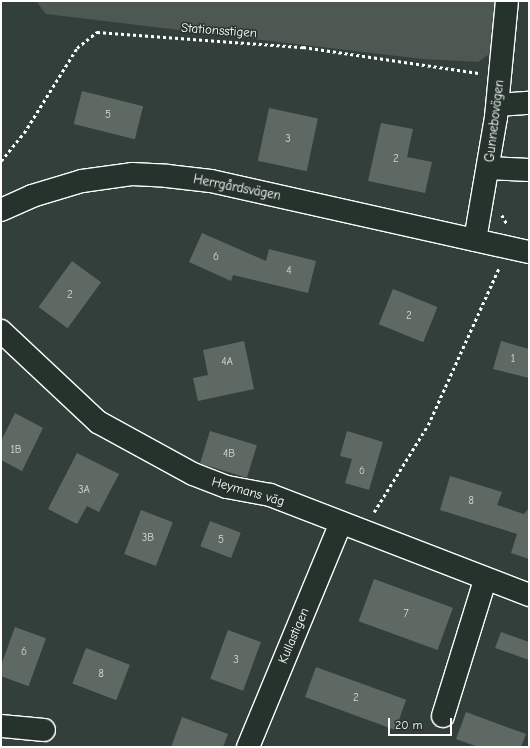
<!DOCTYPE html>
<html>
<head>
<meta charset="utf-8">
<style>
  body { margin:0 }
  #map { position:relative; width:530px; height:748px; overflow:hidden; background:#333f3a; font-family:"Comic Neue",sans-serif }
  div>[style] { position:absolute }
  .green>* { inset:0; background:#4d5853 }
  .building>* { inset:0; background:#5f6964; transform-origin:0 0 }
  .path>* { height:2.5px; margin-top:-1.25px; transform-origin:0; background:repeating-linear-gradient(90deg,#fff 0 3px,transparent 0 6px) }
  .roads { filter:drop-shadow(1px 0 #fff) drop-shadow(-1px 0 #fff) drop-shadow(0 1px #fff) drop-shadow(0 -1px #fff) }
  .minor>* { height:22px; margin:-11px; padding:0 11px; transform-origin:11px; border-radius:11px; background:#26332d }
  span { translate:-50% -50%; white-space:nowrap; text-align:center; line-height:1.15; -webkit-text-stroke:3px #26332d; paint-order:stroke }
  .number-label { font-size:11px; color:#d7dad8 }
  .number-label span { -webkit-text-stroke-width:0 }
  .street-label { font-size:13px; color:#fff }
  .frame { position:absolute; inset:0; border:2px solid #fff; pointer-events:none }
  .scale { position:absolute; left:388px; top:718px; width:64px; height:18px; box-sizing:border-box; border:2px solid #fff; border-top:0; padding-left:5px; font-size:12px; line-height:14px; white-space:nowrap; color:#fff; -webkit-text-stroke:3px #26332d; paint-order:stroke }
</style>
</head>
<body>
<div id="map">
  <div class="green">
    <div style="clip-path:polygon(36px 1px,498px 1px,495px 50px,478px 62px,422px 59px,46px 14px)"></div>
  </div>
  <div class="building">
    <div style="left:82px;top:91px;width:63px;height:34px;rotate:14deg"></div>
    <div style="left:269px;top:108px;width:50px;height:54px;rotate:12deg"></div>
    <div style="clip-path:polygon(381px 123px,413px 129px,407px 157px,432px 162px,425px 193px,368px 181px)"></div>
    <div style="clip-path:polygon(202px 233px,266px 261px,269px 249px,316px 261px,308px 293px,233px 275px,231px 281px,189px 262px)"></div>
    <div style="left:72px;top:261px;width:36px;height:57px;rotate:36deg"></div>
    <div style="left:393px;top:289px;width:48px;height:38px;rotate:22deg"></div>
    <div style="clip-path:polygon(244px 341px,254px 389px,198px 401px,193px 378px,208px 375px,203px 350px)"></div>
    <div style="clip-path:polygon(501px 341px,529px 349px,529px 378px,493px 369px)"></div>
    <div style="clip-path:polygon(15px 413px,43px 428px,22px 471px,1px 460px,1px 441px)"></div>
    <div style="left:210px;top:431px;width:49px;height:34px;rotate:17deg"></div>
    <div style="clip-path:polygon(347px 431px,383px 442px,369px 490px,345px 483px,352px 459px,340px 456px)"></div>
    <div style="clip-path:polygon(77px 453px,119px 474px,99px 512px,87px 506px,77px 524px,48px 509px)"></div>
    <div style="clip-path:polygon(450px 476px,502px 492px,497px 505px,524px 514px,529px 508px,529px 559px,511px 553px,517px 534px,440px 510px)"></div>
    <div style="left:141px;top:510px;width:34px;height:47px;rotate:21deg"></div>
    <div style="left:210px;top:521px;width:33px;height:27px;rotate:21deg"></div>
    <div style="left:374px;top:579px;width:84px;height:45px;rotate:20deg"></div>
    <div style="left:15px;top:627px;width:33px;height:51px;rotate:20deg"></div>
    <div style="left:228px;top:630px;width:35px;height:52px;rotate:20deg"></div>
    <div style="clip-path:polygon(501px 632px,529px 642px,529px 660px,495px 648px)"></div>
    <div style="left:86px;top:648px;width:47px;height:38px;rotate:21deg"></div>
    <div style="left:316px;top:667px;width:96px;height:32px;rotate:20deg"></div>
    <div style="clip-path:polygon(466px 712px,526px 734px,521px 747px,478px 747px,456px 739px)"></div>
    <div style="clip-path:polygon(182px 717px,228px 734px,223px 747px,171px 747px)"></div>
  </div>
  <div class="path">
    <div style="left:1px;top:161px;width:36px;rotate:-51deg"></div>
    <div style="left:24px;top:133px;width:100px;rotate:-58.1deg"></div>
    <div style="left:77px;top:48px;width:26px;rotate:-39deg"></div>
    <div style="left:97px;top:32px;width:207px;rotate:4.2deg"></div>
    <div style="left:303px;top:47px;width:179px;rotate:8.4deg"></div>
    <div style="left:502px;top:215px;width:10px;rotate:61deg"></div>
    <div style="left:374px;top:512px;width:102px;rotate:-58.2deg"></div>
    <div style="left:428px;top:425px;width:172px;rotate:-65.7deg"></div>
  </div>
  <div class="roads">
    <div class="minor">
      <div style="left:498px;top:105px;width:31px;rotate:-4deg"></div>
      <div style="left:488px;top:168px;width:41px;rotate:2.8deg"></div>
      <div style="left:1px;top:210px;width:34px;rotate:-24deg"></div>
      <div style="left:32px;top:196px;width:52px;rotate:-16.7deg"></div>
      <div style="left:82px;top:181px;width:50px;rotate:-8deg"></div>
      <div style="left:132px;top:174px;width:35px;rotate:3deg"></div>
      <div style="left:167px;top:176px;width:44px;rotate:6.5deg"></div>
      <div style="left:211px;top:181px;width:326px;rotate:12.6deg"></div>
      <div style="left:475px;top:240px;width:125px;rotate:-80.3deg"></div>
      <div style="left:496px;top:117px;width:117px;rotate:-84.6deg"></div>
      <div style="left:1px;top:331px;width:133px;rotate:43.2deg"></div>
      <div style="left:98px;top:422px;width:108px;rotate:28.7deg"></div>
      <div style="left:193px;top:474px;width:36px;rotate:21deg"></div>
      <div style="left:227px;top:487px;width:44px;rotate:10.5deg"></div>
      <div style="left:270px;top:495px;width:278px;rotate:21.1deg"></div>
      <div style="left:443px;top:716px;width:142px;rotate:-72.8deg"></div>
      <div style="left:1px;top:726px;width:43px;rotate:5.3deg"></div>
      <div style="left:248px;top:747px;width:240px;rotate:-67.5deg"></div>
    </div>
  </div>
  <div class="number-label">
    <span style="left:108px;top:115px">5</span>
    <span style="left:288px;top:139px">3</span>
    <span style="left:396px;top:159px">2</span>
    <span style="left:216px;top:257px">6</span>
    <span style="left:289px;top:271px">4</span>
    <span style="left:70px;top:295px">2</span>
    <span style="left:409px;top:316px">2</span>
    <span style="left:513px;top:359px">1</span>
    <span style="left:227px;top:362px">4A</span>
    <span style="left:16px;top:450px">1B</span>
    <span style="left:229px;top:454px">4B</span>
    <span style="left:362px;top:471px">6</span>
    <span style="left:84px;top:490px">3A</span>
    <span style="left:471px;top:501px">8</span>
    <span style="left:148px;top:538px">3B</span>
    <span style="left:221px;top:540px">5</span>
    <span style="left:406px;top:614px">7</span>
    <span style="left:24px;top:652px">6</span>
    <span style="left:236px;top:660px">3</span>
    <span style="left:101px;top:674px">8</span>
    <span style="left:356px;top:698px">2</span>
  </div>
  <div class="street-label">
    <span style="left:219px;top:31px;rotate:4deg">Stationsstigen</span>
    <span style="left:495px;top:121px;rotate:-83deg">Gunnebovägen</span>
    <span style="left:237px;top:188px;rotate:11deg">Herrgårdsvägen</span>
    <span style="left:248px;top:492px;rotate:16deg">Heymans väg</span>
    <span style="left:294px;top:636px;rotate:-67deg">Kullastigen</span>
  </div>
  <div class="frame"></div>
  <div class="scale">20 m</div>
</div>
</body>
</html>
